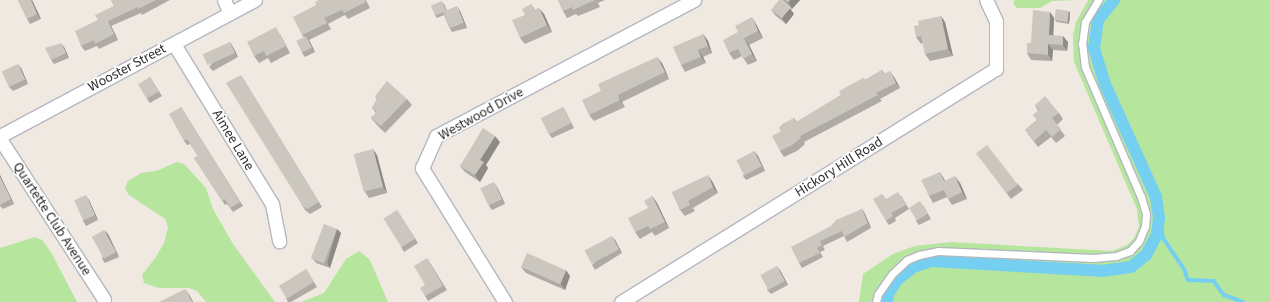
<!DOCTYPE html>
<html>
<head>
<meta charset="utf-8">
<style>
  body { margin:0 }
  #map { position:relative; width:1270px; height:302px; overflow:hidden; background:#efe9e1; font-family:"Source Sans 3",sans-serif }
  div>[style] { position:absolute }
  .green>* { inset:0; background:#b6e59e }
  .stream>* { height:3.5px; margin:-1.75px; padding:0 1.75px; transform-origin:1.75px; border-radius:1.75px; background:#75cff0 }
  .canal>* { height:12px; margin:-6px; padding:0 6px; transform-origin:6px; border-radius:6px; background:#75cff0 }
  .roads { filter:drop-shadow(1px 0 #b4b7c1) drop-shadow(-1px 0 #b4b7c1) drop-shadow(0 1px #b4b7c1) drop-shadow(0 -1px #b4b7c1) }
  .lane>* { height:7px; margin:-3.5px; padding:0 3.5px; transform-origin:3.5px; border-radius:3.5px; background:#fff }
  .street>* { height:13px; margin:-6.5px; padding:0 6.5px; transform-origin:6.5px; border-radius:6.5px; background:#fff }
  .wall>* { inset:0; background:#afaba4 }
  .shaded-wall>* { inset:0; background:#8e8b86 }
  .building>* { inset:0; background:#cbc7bf; transform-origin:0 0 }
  span { translate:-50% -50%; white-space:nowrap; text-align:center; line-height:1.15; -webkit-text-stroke:3.5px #fff; paint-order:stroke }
  .street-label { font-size:14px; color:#2e2e2e }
</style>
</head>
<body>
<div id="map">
  <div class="green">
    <div style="clip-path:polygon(1015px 0,1077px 0,1052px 1px,1040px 8px,1017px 8px,1013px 3px)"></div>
    <div style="clip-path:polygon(1088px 0,1270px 0,1270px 302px,859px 302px,863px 274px,893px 254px,915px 246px,951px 242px,1112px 251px,1127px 245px,1134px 238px,1139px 227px,1137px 209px,1074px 62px,1073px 35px,1076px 22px)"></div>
    <div style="clip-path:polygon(177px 162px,184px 164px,206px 188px,213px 209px,233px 244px,275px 302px,206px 302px,197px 291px,189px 288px,159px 288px,144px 283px,142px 275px,156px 257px,164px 243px,168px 227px,165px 219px,129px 195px,125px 188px,128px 181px,141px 173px,156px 171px)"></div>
    <div style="clip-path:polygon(35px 237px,42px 240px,51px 252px,77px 302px,0 302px,0 248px)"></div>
    <div style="clip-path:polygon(359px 251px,370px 260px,388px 302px,301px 302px,324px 293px,346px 259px)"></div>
  </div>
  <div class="stream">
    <div style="left:1159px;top:218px;width:22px;rotate:77deg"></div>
    <div style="left:1164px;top:239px;width:37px;rotate:56deg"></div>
    <div style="left:1185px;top:270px;width:10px;rotate:73deg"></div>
    <div style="left:1188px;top:280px;width:26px;rotate:2deg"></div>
    <div style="left:1214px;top:281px;width:17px;rotate:54deg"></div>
    <div style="left:1224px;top:295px;width:20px;rotate:20deg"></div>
  </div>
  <div class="canal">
    <div style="left:887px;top:302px;width:8px;rotate:-83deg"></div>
    <div style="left:888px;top:294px;width:17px;rotate:-57deg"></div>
    <div style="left:897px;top:280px;width:21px;rotate:-39deg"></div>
    <div style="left:913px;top:267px;width:19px;rotate:-18deg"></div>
    <div style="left:931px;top:261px;width:171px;rotate:3.3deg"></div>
    <div style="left:1102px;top:271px;width:29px;rotate:-8deg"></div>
    <div style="left:1131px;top:267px;width:19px;rotate:-39deg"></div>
    <div style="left:1146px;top:255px;width:24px;rotate:-62deg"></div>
    <div style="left:1157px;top:234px;width:16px;rotate:-83deg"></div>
    <div style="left:1159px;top:218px;width:21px;rotate:-98deg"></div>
    <div style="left:1156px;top:197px;width:124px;rotate:-114.3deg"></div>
    <div style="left:1105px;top:84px;width:38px;rotate:-107deg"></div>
    <div style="left:1094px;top:48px;width:28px;rotate:-82deg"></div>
    <div style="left:1098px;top:20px;width:26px;rotate:-51deg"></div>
  </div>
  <div class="roads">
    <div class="lane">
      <div style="left:876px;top:302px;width:8px;rotate:-76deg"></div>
      <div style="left:878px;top:294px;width:24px;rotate:-55deg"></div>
      <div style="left:892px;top:274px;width:21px;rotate:-43deg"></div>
      <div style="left:907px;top:260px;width:13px;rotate:-23deg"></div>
      <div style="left:919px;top:255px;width:19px;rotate:-12deg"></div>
      <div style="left:938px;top:251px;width:155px;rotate:2.6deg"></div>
      <div style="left:1093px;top:258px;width:23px;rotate:-5deg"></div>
      <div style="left:1116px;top:256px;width:15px;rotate:-20deg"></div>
      <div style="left:1130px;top:251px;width:13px;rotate:-48deg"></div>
      <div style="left:1139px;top:241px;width:16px;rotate:-68deg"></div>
      <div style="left:1145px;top:226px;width:12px;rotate:-85deg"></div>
      <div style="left:1146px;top:214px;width:18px;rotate:-106deg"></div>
      <div style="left:1141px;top:197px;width:142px;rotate:-113.3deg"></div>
      <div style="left:1085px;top:67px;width:23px;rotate:-97deg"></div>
      <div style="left:1082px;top:44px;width:22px;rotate:-82deg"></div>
      <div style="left:1085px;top:22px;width:26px;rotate:-59deg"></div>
    </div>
    <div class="street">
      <div style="left:224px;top:0;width:14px;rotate:65deg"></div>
      <div style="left:174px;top:44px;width:188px;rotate:58.5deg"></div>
      <div style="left:272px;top:204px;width:38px;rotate:79deg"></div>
      <div style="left:0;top:136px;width:289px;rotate:-28.1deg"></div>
      <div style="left:0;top:139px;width:191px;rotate:57deg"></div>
      <div style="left:505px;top:302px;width:158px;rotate:-121.8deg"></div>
      <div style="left:422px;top:168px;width:35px;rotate:-66deg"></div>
      <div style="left:436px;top:136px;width:292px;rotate:-27.8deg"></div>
      <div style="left:621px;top:302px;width:441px;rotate:-31.9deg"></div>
      <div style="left:996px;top:69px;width:48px;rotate:-90deg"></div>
      <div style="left:996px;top:21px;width:23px;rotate:-115deg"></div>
    </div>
  </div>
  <div class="wall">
    <div style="clip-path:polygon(18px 0,32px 0,41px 19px,30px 24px,27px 19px)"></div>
    <div style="clip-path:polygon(111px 0,170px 0,142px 15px,141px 13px,111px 26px,118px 40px,99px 49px,97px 46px,85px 51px,81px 46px,98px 20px,114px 6px)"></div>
    <div style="clip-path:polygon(319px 0,366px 0,370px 8px,348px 19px,345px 15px,328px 24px,331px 29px,309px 40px,315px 52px,305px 57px,302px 53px,304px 37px,302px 35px)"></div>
    <div style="clip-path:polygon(558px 0,605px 0,598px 3px,600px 7px,578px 16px,576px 14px,567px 18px,563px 11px)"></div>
    <div style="clip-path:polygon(782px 0,800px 0,792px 9px)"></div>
    <div style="clip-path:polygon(444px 3px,447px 11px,460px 11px,467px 28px,452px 32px,449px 27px,444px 15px,437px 18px,435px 15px)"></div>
    <div style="clip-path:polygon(531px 4px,535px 10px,544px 14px,552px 32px,525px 44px,520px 38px)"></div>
    <div style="clip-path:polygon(771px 10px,794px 14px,786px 24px,776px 16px)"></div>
    <div style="clip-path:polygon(1069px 11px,1070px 13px,1069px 24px,1057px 22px,1055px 20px)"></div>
    <div style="clip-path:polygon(1050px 12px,1054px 18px,1053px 35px,1068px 42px,1067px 51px,1053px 50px,1052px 61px,1031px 60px,1027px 53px,1031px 43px)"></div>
    <div style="clip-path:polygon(945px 22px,953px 56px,930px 61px,925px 54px,923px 43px,921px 44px,916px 37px)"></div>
    <div style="clip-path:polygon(756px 24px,763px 38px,749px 45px,757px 61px,748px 65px,742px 56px,734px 60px,729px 53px)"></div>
    <div style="clip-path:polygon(280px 34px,290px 53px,271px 63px,268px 58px,259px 63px,254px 56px)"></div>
    <div style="clip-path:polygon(703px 34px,708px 41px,712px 53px,703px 57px,706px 63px,685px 72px,681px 65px)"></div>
    <div style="clip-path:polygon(230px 42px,238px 57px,213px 71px,209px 67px)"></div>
    <div style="clip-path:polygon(64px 47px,69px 58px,54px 64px,51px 60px)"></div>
    <div style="clip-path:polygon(662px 63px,669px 79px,622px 102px,625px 107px,594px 121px,589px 115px)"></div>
    <div style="clip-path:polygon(21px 68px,28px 84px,13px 91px,9px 87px)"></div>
    <div style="clip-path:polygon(882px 70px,885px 74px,894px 77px,900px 88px,880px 99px,882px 101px,804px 142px,805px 144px,797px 151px,784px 157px,780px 151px,781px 131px,794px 118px,797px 122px,841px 95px,863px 78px,865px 80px)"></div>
    <div style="clip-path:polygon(241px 75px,322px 207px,310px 214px,305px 210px,302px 205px)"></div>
    <div style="clip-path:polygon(150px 77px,162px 96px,150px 103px,147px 99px)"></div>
    <div style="clip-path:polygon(375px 96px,407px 99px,412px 105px,385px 133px,376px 124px,371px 118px,376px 113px,372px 108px,377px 99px)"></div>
    <div style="clip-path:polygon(1035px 105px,1059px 113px,1063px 119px,1057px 125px,1065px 136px,1056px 143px,1051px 137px,1038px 147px,1025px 130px,1037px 120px,1033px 115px,1038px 111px)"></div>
    <div style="clip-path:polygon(181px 107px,243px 206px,233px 212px,227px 204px,225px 205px,194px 158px,198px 156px,190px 144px,187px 145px,184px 141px)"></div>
    <div style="clip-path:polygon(563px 107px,566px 112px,574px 128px,552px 138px,549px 134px)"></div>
    <div style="clip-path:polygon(500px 142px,486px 165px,488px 168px,480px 182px,465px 172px,460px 166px)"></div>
    <div style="clip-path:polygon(754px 151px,758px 156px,765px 171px,746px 180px,743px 176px)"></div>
    <div style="clip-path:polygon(377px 155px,387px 193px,369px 198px,365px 192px)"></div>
    <div style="clip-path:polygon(981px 159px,1018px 184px,1023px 190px,1011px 199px)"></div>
    <div style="clip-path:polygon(940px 172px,945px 181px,960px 183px,967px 199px,952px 205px,947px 197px,933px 203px,929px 196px)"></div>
    <div style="clip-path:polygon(0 175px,14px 204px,3px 209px,0 206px)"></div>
    <div style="clip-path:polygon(712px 181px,718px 193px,693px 208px,695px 211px,685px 216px,680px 210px,672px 192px)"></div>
    <div style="clip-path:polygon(497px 187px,505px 204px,492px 210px,489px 206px)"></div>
    <div style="clip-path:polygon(652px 196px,657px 203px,669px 228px,655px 236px,652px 232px,640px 239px,635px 232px,648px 208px)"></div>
    <div style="clip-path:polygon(901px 196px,909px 209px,895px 218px,896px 221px,889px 225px,886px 221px,886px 199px)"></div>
    <div style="clip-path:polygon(89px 200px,98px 220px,86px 226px,83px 221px)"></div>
    <div style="clip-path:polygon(923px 205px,931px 219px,919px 225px,916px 221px)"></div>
    <div style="clip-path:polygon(862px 209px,865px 214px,871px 228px,847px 242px,844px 236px,823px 246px,825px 250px,820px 252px,823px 257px,802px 268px,799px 263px,831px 226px)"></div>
    <div style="clip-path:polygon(397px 210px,418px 243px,404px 252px,401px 247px)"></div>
    <div style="clip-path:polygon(337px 229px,341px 233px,330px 268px,316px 263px,313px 259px)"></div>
    <div style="clip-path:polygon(108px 234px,119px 257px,105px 263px,102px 259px)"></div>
    <div style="clip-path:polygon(615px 240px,622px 253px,595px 270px,592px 265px)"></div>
    <div style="clip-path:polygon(427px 258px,447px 290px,428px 301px,425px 296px,425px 285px)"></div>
    <div style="clip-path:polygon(521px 267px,570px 276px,565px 290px,526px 273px)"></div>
    <div style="clip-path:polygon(306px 269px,317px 287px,291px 302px,288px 302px,286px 298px)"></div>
    <div style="clip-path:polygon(780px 270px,788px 285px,771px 294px,767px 290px)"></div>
  </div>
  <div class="shaded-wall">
    <div style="clip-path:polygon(31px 0,32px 0,41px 19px,37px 14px)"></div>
    <div style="clip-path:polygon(790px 0,800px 0,792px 9px,788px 2px)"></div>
    <div style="clip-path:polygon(457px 6px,460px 11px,467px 28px,464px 23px)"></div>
    <div style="clip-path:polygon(539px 8px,544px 14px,552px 32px,547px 25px)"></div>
    <div style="clip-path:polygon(790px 8px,794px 14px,786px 24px,782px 18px)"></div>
    <div style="clip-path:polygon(1069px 11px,1070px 13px,1069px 24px,1068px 21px)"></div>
    <div style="clip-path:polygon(1050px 12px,1054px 18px,1053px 41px,1049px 35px)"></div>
    <div style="clip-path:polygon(941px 16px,945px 22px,953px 56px,948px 49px)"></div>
    <div style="clip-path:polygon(752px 17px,756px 24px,763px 38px,758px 31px)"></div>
    <div style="clip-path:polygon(108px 21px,111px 26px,118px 40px,114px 34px)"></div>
    <div style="clip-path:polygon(703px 34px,708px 41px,712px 53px,708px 46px)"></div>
    <div style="clip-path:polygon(306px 36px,309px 40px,315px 52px,312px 48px)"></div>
    <div style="clip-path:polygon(1063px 36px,1068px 42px,1067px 51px,1063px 45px)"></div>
    <div style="clip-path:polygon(744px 38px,749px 45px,757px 61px,752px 54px)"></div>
    <div style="clip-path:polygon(230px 42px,233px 47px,238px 57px,235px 53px)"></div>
    <div style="clip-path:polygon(61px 43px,64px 47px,69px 58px,66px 53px)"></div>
    <div style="clip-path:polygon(1048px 44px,1053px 50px,1052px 61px,1048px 55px)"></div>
    <div style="clip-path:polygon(698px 50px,703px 57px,706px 63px,701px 57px)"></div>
    <div style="clip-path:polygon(657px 57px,662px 63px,669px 79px,665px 72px)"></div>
    <div style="clip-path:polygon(18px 64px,21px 68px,28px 84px,25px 79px)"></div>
    <div style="clip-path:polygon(890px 71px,894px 77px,900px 88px,896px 83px)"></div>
    <div style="clip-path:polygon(618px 95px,622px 102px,625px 107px,620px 100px)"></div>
    <div style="clip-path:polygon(495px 136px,500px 142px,486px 165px,488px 168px,480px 182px,475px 175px,480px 160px)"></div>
    <div style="clip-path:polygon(373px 149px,377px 155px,387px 193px,383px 187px)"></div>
    <div style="clip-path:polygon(754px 151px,758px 156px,765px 171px,762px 166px)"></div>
    <div style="clip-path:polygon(940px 172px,944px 179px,948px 188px,944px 181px)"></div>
    <div style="clip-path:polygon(0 175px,14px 204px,11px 199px,0 177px)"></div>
    <div style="clip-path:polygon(708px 175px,712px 181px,718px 193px,713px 187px)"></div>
    <div style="clip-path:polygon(955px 176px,960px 183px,967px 199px,962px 192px)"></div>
    <div style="clip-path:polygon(494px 182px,497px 187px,505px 204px,502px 199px)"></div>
    <div style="clip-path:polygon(86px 195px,89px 200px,98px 220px,95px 215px)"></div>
    <div style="clip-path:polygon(652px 196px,657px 203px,669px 228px,665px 222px)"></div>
    <div style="clip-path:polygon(862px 209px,865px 214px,871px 228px,868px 223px)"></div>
    <div style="clip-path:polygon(337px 229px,341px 233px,330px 268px,327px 263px)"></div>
    <div style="clip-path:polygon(104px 230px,108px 234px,119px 257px,116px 252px)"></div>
    <div style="clip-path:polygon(612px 236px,615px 240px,622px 253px,619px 249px)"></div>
    <div style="clip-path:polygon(777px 266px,780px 270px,788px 285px,785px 281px)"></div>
    <div style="clip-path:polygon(566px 270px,570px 276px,565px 290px,560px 283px)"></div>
    <div style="clip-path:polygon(185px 289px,190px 296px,193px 302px,192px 302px)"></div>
  </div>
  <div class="building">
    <div style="clip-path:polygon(18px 0,31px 0,37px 14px,27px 19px)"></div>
    <div style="clip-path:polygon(111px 0,156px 0,138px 9px,138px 7px,108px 21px,114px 34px,95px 44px,94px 40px,81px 46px,75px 31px,98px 20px,95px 15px,114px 6px)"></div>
    <div style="clip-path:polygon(319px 0,365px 0,366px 2px,344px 13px,342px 10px,324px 18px,327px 23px,302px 35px,293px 17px,316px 5px,315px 2px)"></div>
    <div style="clip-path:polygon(558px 0,595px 0,573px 10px,572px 7px,563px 11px)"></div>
    <div style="clip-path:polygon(779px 0,781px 0,790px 8px,782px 18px,771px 10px)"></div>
    <div style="clip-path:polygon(785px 0,790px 0,788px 2px)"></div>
    <div style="left:442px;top:1px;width:11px;height:12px;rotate:68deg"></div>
    <div style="clip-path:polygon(531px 4px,534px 10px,539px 8px,547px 25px,520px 38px,512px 20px,525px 15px,522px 9px)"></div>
    <div style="left:457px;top:6px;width:18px;height:15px;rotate:68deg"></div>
    <div style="left:1056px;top:9px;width:13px;height:11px;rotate:9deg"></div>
    <div style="clip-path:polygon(1033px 10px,1050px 12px,1049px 35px,1063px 36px,1063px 45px,1048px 44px,1048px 55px,1027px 53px,1027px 43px,1031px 43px)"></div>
    <div style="clip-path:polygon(941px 16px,948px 49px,925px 54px,921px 36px,916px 37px,914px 26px,919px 25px,918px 21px)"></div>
    <div style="clip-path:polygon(752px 17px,758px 31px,744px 38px,752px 54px,743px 59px,738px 49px,729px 53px,723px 40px,738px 32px,735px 26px)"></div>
    <div style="clip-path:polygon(276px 27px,286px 46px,266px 56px,264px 51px,254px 56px,247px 42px)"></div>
    <div style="clip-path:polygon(703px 34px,708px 46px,698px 50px,701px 57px,681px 65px,673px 47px)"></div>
    <div style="left:306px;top:36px;width:13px;height:11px;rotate:63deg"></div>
    <div style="left:230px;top:42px;width:12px;height:30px;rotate:66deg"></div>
    <div style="clip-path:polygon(61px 43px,66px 53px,51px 60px,45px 48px)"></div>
    <div style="clip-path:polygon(657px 57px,665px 72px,618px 95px,620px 100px,589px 115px,582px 100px,601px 91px,598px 84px)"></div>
    <div style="left:18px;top:64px;width:17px;height:18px;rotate:65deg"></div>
    <div style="clip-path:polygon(882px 70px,884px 74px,890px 71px,896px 83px,876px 93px,878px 95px,800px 136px,801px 138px,792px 145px,780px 151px,772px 136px,781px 131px,779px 128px,782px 124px,794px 118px,796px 122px,841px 95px,839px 91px,863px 78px,865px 80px)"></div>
    <div style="clip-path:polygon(241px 75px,319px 202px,307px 209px,302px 205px,226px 83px)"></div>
    <div style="left:150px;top:77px;width:17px;height:14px;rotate:59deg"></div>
    <div style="clip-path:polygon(387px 81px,407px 99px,381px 126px,371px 118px,377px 112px,372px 108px,378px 98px,375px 96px)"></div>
    <div style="clip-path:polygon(1045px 96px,1059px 113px,1052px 118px,1061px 129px,1052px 137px,1046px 130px,1034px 141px,1025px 130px,1037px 120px,1033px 115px,1039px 110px,1035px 105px)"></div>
    <div style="clip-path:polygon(181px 107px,240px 202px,230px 208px,225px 199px,222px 201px,194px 158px,198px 156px,187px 139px,184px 141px,169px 114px)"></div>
    <div style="left:563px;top:107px;width:18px;height:25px;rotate:63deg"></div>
    <div style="clip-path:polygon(483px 128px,495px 136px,480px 160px,484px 162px,475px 175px,460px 166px)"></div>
    <div style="left:987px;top:145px;width:50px;height:14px;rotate:52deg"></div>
    <div style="left:373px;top:149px;width:39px;height:20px;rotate:75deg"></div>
    <div style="left:754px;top:151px;width:17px;height:20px;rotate:62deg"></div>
    <div style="clip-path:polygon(940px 172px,944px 181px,955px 176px,962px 192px,948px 199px,944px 190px,929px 196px,921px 180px)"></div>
    <div style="clip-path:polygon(708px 175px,713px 187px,688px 201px,690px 205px,680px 210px,672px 192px)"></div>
    <div style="clip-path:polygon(0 177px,11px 199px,0 205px)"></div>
    <div style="left:494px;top:182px;width:19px;height:15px;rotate:65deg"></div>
    <div style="clip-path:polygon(898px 192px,906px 205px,891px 213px,893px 216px,886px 221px,873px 199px,882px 194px,886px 199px)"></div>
    <div style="left:86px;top:195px;width:22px;height:13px;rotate:66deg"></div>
    <div style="clip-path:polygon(652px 196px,665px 222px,650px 229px,648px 226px,635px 232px,628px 218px,648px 208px,644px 201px)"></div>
    <div style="left:920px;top:201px;width:15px;height:13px;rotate:58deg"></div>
    <div style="clip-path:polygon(862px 209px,868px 223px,844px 237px,842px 231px,820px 241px,822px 245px,817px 248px,820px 253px,799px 263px,791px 247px,831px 226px,836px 220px)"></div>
    <div style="left:397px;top:210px;width:34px;height:16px;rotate:58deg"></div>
    <div style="left:324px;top:224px;width:14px;height:37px;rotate:21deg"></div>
    <div style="left:104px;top:230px;width:25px;height:14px;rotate:61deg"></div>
    <div style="left:612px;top:236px;width:15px;height:31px;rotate:62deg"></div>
    <div style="left:527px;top:253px;width:43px;height:15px;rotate:24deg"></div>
    <div style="clip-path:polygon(427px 258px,443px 286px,425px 296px,420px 288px,425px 285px,414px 266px)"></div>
    <div style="left:777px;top:266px;width:17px;height:19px;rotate:62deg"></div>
    <div style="left:306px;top:269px;width:15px;height:32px;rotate:58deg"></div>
    <div style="clip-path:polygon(185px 289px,192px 302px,159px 302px)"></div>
  </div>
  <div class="street-label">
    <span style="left:127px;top:68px;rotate:-28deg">Wooster Street</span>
    <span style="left:481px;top:114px;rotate:-29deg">Westwood Drive</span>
    <span style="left:233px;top:140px;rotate:59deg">Aimee Lane</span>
    <span style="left:839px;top:167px;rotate:-32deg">Hickory Hill Road</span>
    <span style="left:52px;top:219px;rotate:57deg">Quartette Club Avenue</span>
  </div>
</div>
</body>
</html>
